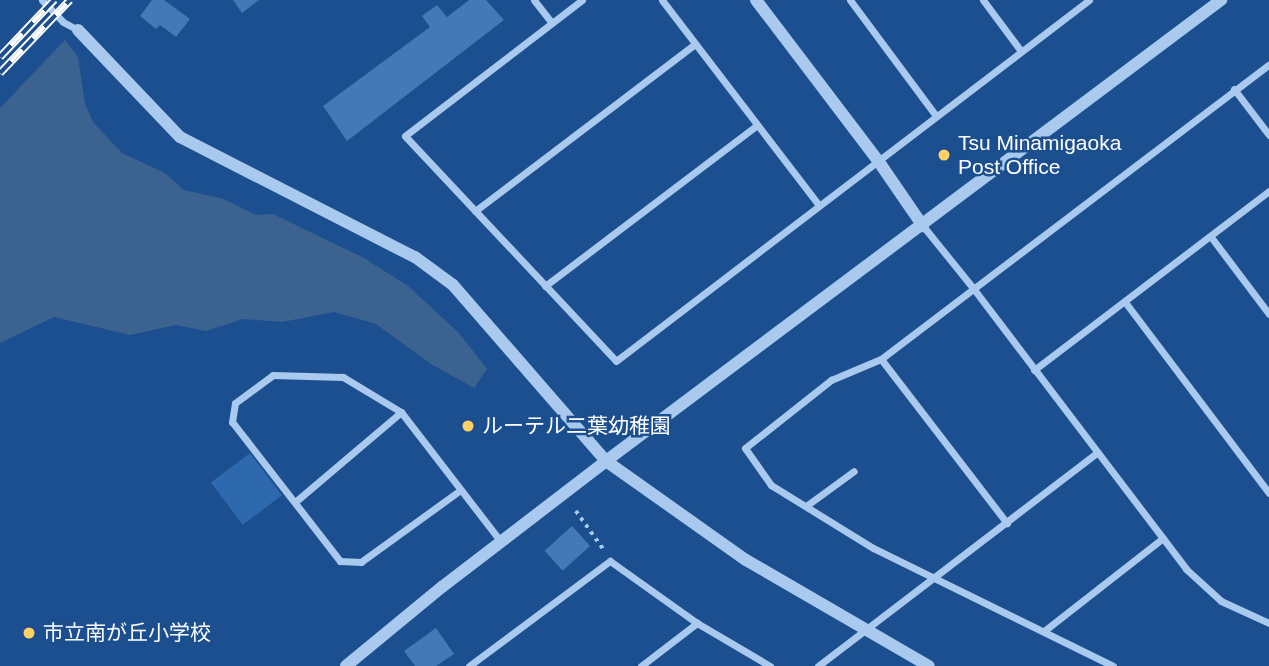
<!DOCTYPE html>
<html>
<head>
<meta charset="utf-8">
<style>
  body { margin:0 }
  #map { position:relative; width:1269px; height:666px; overflow:hidden; background:#1b4f8f; font-family:Helvetica,"Noto Sans JP",sans-serif }
  div>[style] { position:absolute }
  .green>* { inset:0; background:#2e69ad; transform-origin:0 0 }
  .water>* { inset:0; background:#3c6290 }
  .building>* { inset:0; background:#4478b7; transform-origin:0 0 }
  .path>* { height:3.5px; margin-top:-1.75px; transform-origin:0; background:repeating-linear-gradient(90deg,#a9c9ee 0 3.5px,transparent 0 8.5px) }
  .minor>* { height:7px; margin:-3.5px; padding:0 3.5px; transform-origin:3.5px; border-radius:3.5px; background:#a9c9ee }
  .tertiary>* { height:12px; margin:-6px; padding:0 6px; transform-origin:6px; border-radius:6px; background:#a9c9ee }
  .rail>* { height:8px; margin-top:-4px; transform-origin:0; background:repeating-linear-gradient(90deg,#1b4f8f 0 16px,#fff 0 32px); box-sizing:border-box; border-block:2px solid #fff }
  .dots>* { width:19px; height:19px; translate:-50% -50%; box-sizing:border-box; border:4px solid #1b4f8f; border-radius:50% }
  span { translate:-50% -50%; white-space:nowrap; text-align:center; line-height:1.15; -webkit-text-stroke:5px #1b4f8f; paint-order:stroke }
  .poi-label { font-size:21px; color:#fff }
  .left { translate:0 -50%; text-align:left }
</style>
</head>
<body>
<div id="map">
  <div class="green">
    <div style="left:250px;top:453px;width:53px;height:49px;rotate:53deg"></div>
  </div>
  <div class="water">
    <div style="clip-path:polygon(65px 40px,78px 57px,85px 104px,93px 122px,122px 153px,165px 173px,184px 190px,224px 199px,256px 215px,273px 214px,364px 258px,408px 286px,459px 333px,487px 369px,474px 388px,431px 364px,376px 324px,334px 312px,282px 322px,243px 319px,206px 331px,176px 325px,130px 335px,54px 317px,0 343px,0 108px)"></div>
  </div>
  <div class="building">
    <div style="clip-path:polygon(152px 0,164px 0,190px 19px,176px 37px,160px 25px,156px 29px,140px 16px)"></div>
    <div style="clip-path:polygon(233px 0,259px 0,242px 13px)"></div>
    <div style="clip-path:polygon(469px 0,486px 0,504px 20px,347px 141px,323px 106px,430px 27px,422px 16px,437px 5px,447px 17px)"></div>
    <div style="left:572px;top:526px;width:27px;height:37px;rotate:48deg"></div>
    <div style="clip-path:polygon(436px 628px,454px 654px,436px 666px,415px 666px,404px 651px)"></div>
  </div>
  <div class="path">
    <div style="left:576px;top:511px;width:48px;rotate:54.3deg"></div>
  </div>
  <div class="minor">
    <div style="left:42px;top:0;width:30px;rotate:46deg"></div>
    <div style="left:63px;top:22px;width:17px;rotate:28deg"></div>
    <div style="left:534px;top:0;width:29px;rotate:52deg"></div>
    <div style="left:582px;top:0;width:223px;rotate:142.5deg"></div>
    <div style="left:405px;top:136px;width:308px;rotate:46.8deg"></div>
    <div style="left:616px;top:361px;width:595px;rotate:-37.35deg"></div>
    <div style="left:662px;top:0;width:258px;rotate:52.6deg"></div>
    <div style="left:850px;top:0;width:144px;rotate:53.4deg"></div>
    <div style="left:983px;top:0;width:64px;rotate:53.3deg"></div>
    <div style="left:1234px;top:89px;width:58px;rotate:52.7deg"></div>
    <div style="left:475px;top:211px;width:276px;rotate:-37.2deg"></div>
    <div style="left:923px;top:226px;width:80px;rotate:51.1deg"></div>
    <div style="left:973px;top:288px;width:353px;rotate:52.8deg"></div>
    <div style="left:1186px;top:569px;width:47px;rotate:42.4deg"></div>
    <div style="left:1221px;top:601px;width:53px;rotate:24.6deg"></div>
    <div style="left:1211px;top:237px;width:96px;rotate:53deg"></div>
    <div style="left:545px;top:286px;width:266px;rotate:-37.2deg"></div>
    <div style="left:1125px;top:302px;width:239px;rotate:53deg"></div>
    <div style="left:881px;top:359px;width:207px;rotate:52.5deg"></div>
    <div style="left:1034px;top:370px;width:295px;rotate:-37.3deg"></div>
    <div style="left:459px;top:491px;width:121px;rotate:144.1deg"></div>
    <div style="left:361px;top:562px;width:21px;rotate:-177deg"></div>
    <div style="left:340px;top:561px;width:176px;rotate:-127.8deg"></div>
    <div style="left:232px;top:422px;width:19px;rotate:-81deg"></div>
    <div style="left:235px;top:403px;width:47px;rotate:-36.4deg"></div>
    <div style="left:273px;top:375px;width:70px;rotate:1.6deg"></div>
    <div style="left:343px;top:377px;width:68px;rotate:31.1deg"></div>
    <div style="left:401px;top:412px;width:164px;rotate:52.4deg"></div>
    <div style="left:295px;top:502px;width:139px;rotate:-40.3deg"></div>
    <div style="left:806px;top:506px;width:59px;rotate:-36.1deg"></div>
    <div style="left:1044px;top:631px;width:151px;rotate:-38deg"></div>
    <div style="left:469px;top:666px;width:176px;rotate:-36.7deg"></div>
    <div style="left:610px;top:561px;width:107px;rotate:35.5deg"></div>
    <div style="left:697px;top:623px;width:85px;rotate:30.5deg"></div>
    <div style="left:641px;top:666px;width:71px;rotate:-37.5deg"></div>
    <div style="left:818px;top:666px;width:351px;rotate:-37.4deg"></div>
    <div style="left:1113px;top:666px;width:267px;rotate:-153.8deg"></div>
    <div style="left:873px;top:548px;width:120px;rotate:-148.3deg"></div>
    <div style="left:771px;top:485px;width:45px;rotate:-125.1deg"></div>
    <div style="left:745px;top:448px;width:110px;rotate:-38.3deg"></div>
    <div style="left:831px;top:380px;width:54px;rotate:-22.8deg"></div>
    <div style="left:881px;top:359px;width:487px;rotate:-37.2deg"></div>
  </div>
  <div class="tertiary">
    <div style="left:756px;top:0;width:203px;rotate:52.8deg"></div>
    <div style="left:879px;top:162px;width:78px;rotate:55.5deg"></div>
    <div style="left:78px;top:30px;width:148px;rotate:46.4deg"></div>
    <div style="left:180px;top:137px;width:264px;rotate:27.1deg"></div>
    <div style="left:415px;top:257px;width:47px;rotate:36.4deg"></div>
    <div style="left:453px;top:285px;width:233px;rotate:49deg"></div>
    <div style="left:606px;top:461px;width:171px;rotate:35.3deg"></div>
    <div style="left:746px;top:560px;width:211px;rotate:30.1deg"></div>
    <div style="left:346px;top:666px;width:124px;rotate:-39.5deg"></div>
    <div style="left:442px;top:587px;width:207px;rotate:-37.5deg"></div>
    <div style="left:606px;top:461px;width:769px;rotate:-36.85deg"></div>
  </div>
  <div class="rail">
    <div style="left:0;top:57px;width:79px;rotate:-46.5deg"></div>
    <div style="left:0;top:73px;width:101px;rotate:-46.2deg"></div>
  </div>
  <div class="dots">
    <div style="left:944px;top:155px;background:#ffd166"></div>
    <div style="left:468px;top:426px;background:#ffd166"></div>
    <div style="left:29px;top:633px;background:#ffd166"></div>
  </div>
  <div class="poi-label">
    <span class="left" style="left:958px;top:155px">Tsu Minamigaoka<br>Post Office</span>
    <span class="left" style="left:482px;top:426px">ルーテル二葉幼稚園</span>
    <span class="left" style="left:43px;top:633px">市立南が丘小学校</span>
  </div>
</div>
</body>
</html>
